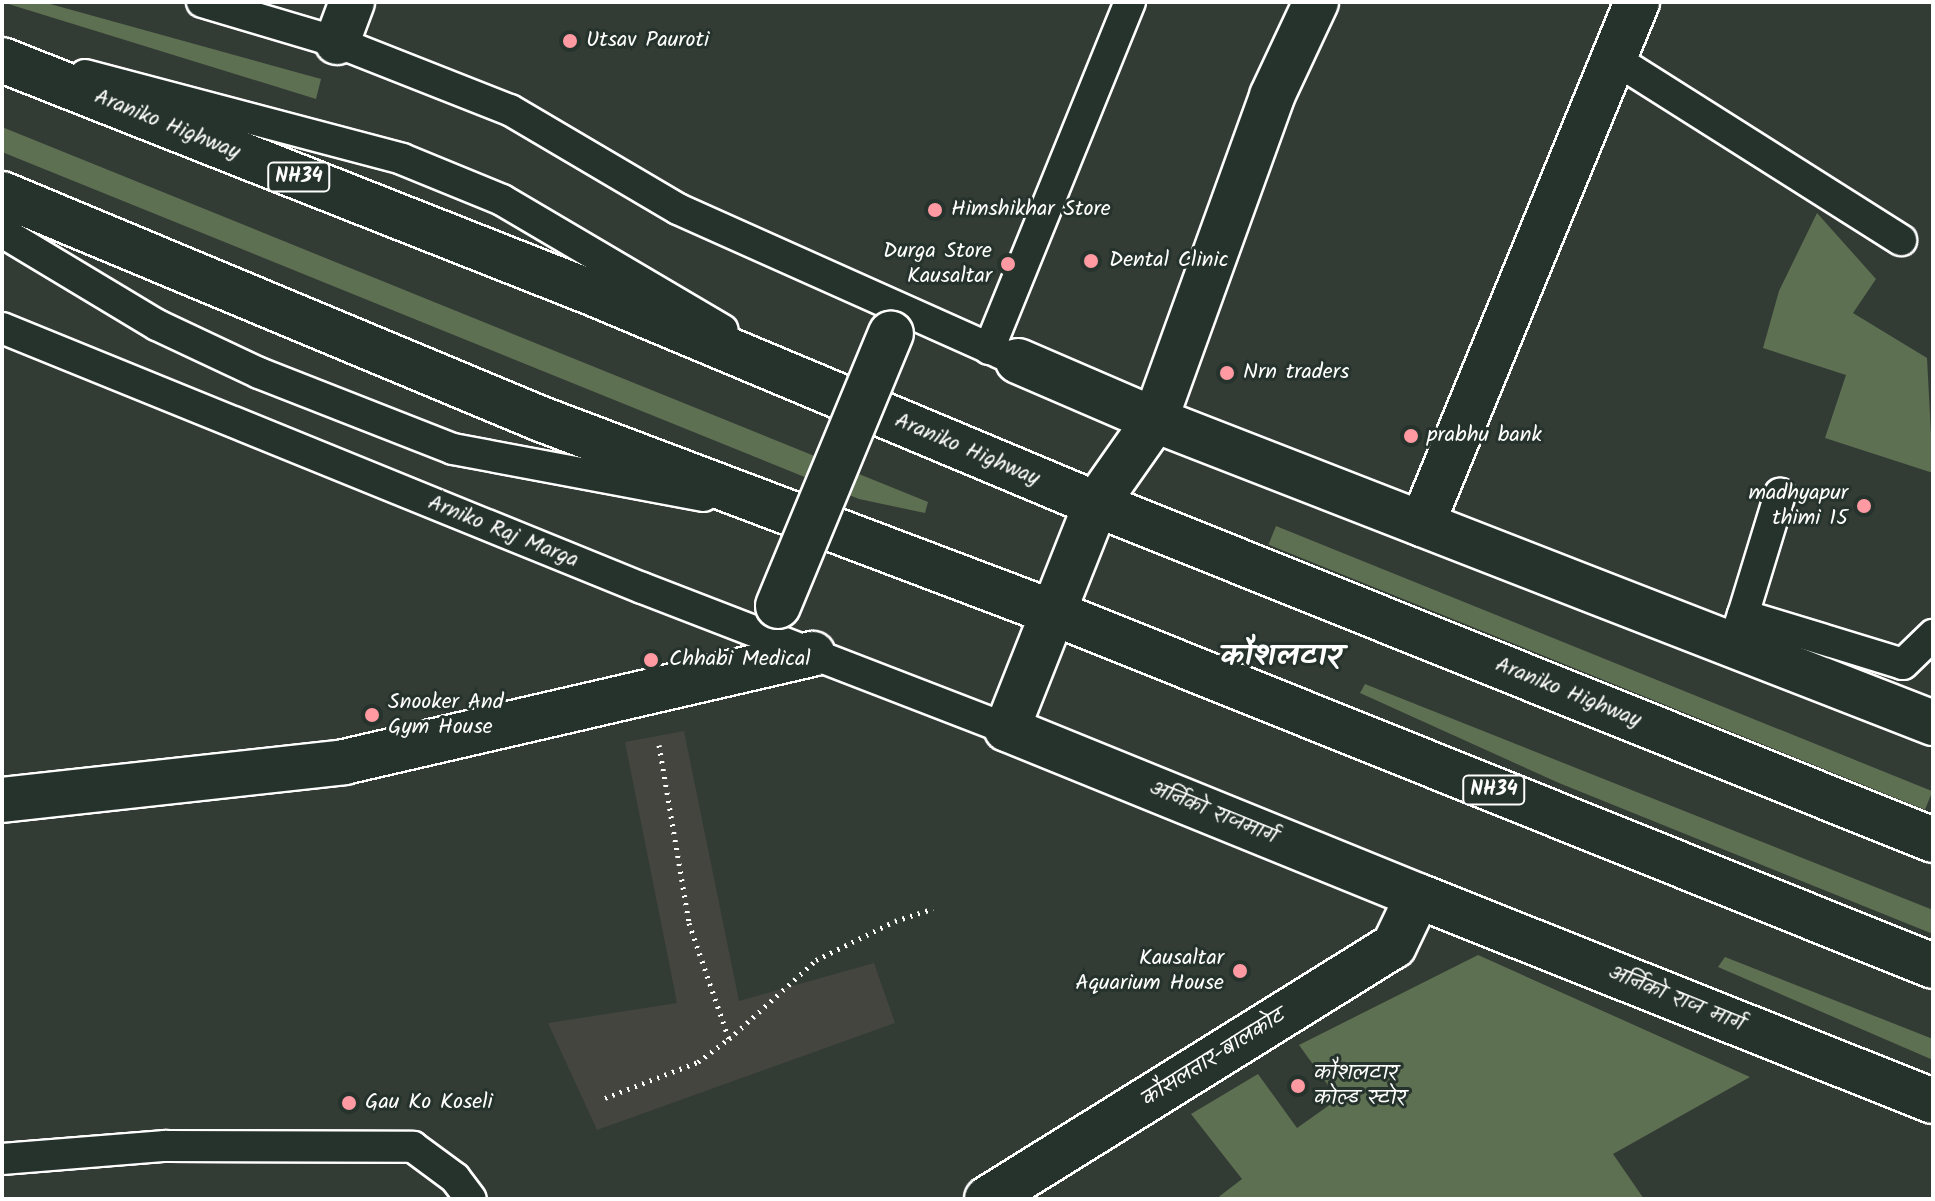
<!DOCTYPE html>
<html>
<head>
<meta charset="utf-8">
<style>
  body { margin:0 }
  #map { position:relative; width:1935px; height:1201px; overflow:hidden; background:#333b35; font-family:Kalam,"Playpen Sans Deva",sans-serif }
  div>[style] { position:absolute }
  .built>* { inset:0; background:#43453e }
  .green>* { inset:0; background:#5e7052; transform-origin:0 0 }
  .path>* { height:5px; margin-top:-2.5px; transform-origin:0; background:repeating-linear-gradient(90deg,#fff 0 2px,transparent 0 8px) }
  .roads { filter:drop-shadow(2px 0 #fff) drop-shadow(-2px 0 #fff) drop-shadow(0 2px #fff) drop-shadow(0 -2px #fff) }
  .lane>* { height:30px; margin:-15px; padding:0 15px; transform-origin:15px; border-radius:15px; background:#26332d }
  .street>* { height:44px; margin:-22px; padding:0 22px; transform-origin:22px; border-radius:22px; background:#26332d }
  .secondary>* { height:44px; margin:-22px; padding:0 22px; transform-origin:22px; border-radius:22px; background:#26332d }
  .highway>* { height:44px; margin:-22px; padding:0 22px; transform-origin:22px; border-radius:22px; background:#26332d }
  .bridges { filter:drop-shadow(2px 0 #fff) drop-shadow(-2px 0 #fff) drop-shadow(0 2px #fff) drop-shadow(0 -2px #fff) }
  .street-bridge>* { height:44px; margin:-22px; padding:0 22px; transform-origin:22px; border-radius:22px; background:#26332d }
  .dots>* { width:22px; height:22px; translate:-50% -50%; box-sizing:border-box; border:4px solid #26332d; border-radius:50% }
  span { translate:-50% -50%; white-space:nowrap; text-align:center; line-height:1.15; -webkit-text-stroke:6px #26332d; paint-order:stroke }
  .shield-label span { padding:2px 6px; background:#26332d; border:2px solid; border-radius:6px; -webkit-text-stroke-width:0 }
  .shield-label { font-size:20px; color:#fff; font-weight:700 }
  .poi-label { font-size:22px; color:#fff }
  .left { translate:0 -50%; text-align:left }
  .right { translate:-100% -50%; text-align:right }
  .street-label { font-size:22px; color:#fff }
  .district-label { font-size:30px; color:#fff; font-weight:700 }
  .frame { position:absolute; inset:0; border:4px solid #fff; pointer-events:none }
</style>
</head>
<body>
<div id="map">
  <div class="built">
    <div style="clip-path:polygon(684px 731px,739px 1001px,874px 963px,895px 1023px,597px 1130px,548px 1023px,677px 1003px,625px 742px)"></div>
  </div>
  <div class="green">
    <div style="clip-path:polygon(2px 2px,43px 2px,321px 79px,316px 99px)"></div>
    <div style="clip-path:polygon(2px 127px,928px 502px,925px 513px,859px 499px,2px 152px)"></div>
    <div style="clip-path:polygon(1817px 213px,1876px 279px,1853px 313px,1927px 358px,1933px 473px,1825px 438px,1846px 375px,1763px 348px,1779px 291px)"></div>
    <div style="left:1276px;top:526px;width:708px;height:20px;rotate:22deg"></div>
    <div style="clip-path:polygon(1365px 684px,1933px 910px,1933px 934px,1559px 783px,1360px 693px)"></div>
    <div style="clip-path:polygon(1478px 955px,1750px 1077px,1613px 1154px,1644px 1199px,1216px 1199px,1242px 1179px,1191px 1114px,1258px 1074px,1297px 1128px,1338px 1099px,1299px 1045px)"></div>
    <div style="clip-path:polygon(1725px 957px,1933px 1039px,1933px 1060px,1718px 967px)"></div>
  </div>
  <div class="path">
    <div style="left:659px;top:745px;width:181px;rotate:80.4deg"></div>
    <div style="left:689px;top:923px;width:123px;rotate:71deg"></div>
    <div style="left:729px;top:1039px;width:118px;rotate:-42.2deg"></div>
    <div style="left:816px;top:960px;width:88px;rotate:-26.3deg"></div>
    <div style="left:895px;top:921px;width:40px;rotate:-18deg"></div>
    <div style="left:605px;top:1098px;width:100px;rotate:-21.2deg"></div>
    <div style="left:698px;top:1062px;width:39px;rotate:-37deg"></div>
  </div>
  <div class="roads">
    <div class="lane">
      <div style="left:202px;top:2px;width:141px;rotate:16.5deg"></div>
      <div style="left:337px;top:42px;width:186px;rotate:21.5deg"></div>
      <div style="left:510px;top:110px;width:195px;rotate:30.5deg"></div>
      <div style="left:678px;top:209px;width:372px;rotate:24.1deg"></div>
      <div style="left:1613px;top:58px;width:341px;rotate:32.3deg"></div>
      <div style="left:85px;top:75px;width:328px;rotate:14.8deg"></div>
      <div style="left:402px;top:159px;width:108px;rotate:22.3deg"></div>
      <div style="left:502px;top:200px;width:256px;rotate:30.5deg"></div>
      <div style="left:2px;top:232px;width:181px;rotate:31deg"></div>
      <div style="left:157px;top:325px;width:113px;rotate:25.2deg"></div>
      <div style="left:259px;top:373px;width:208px;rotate:21.4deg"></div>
      <div style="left:453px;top:449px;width:255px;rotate:10.6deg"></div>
      <div style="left:2px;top:328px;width:691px;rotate:22.11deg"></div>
      <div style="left:642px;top:588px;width:391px;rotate:21.1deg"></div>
      <div style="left:989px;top:349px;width:375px;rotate:-67.9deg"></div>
      <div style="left:1743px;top:615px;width:127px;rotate:-73deg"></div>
      <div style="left:1733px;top:645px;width:32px;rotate:-72deg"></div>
      <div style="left:1743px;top:615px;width:167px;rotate:17deg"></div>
      <div style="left:1903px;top:664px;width:42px;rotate:-44deg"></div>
      <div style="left:2px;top:1159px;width:164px;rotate:-4.6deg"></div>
      <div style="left:165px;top:1146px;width:248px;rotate:0.2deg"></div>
      <div style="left:413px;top:1147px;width:52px;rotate:36.4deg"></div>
      <div style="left:455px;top:1178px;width:26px;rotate:53deg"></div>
    </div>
    <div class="street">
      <div style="left:337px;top:42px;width:43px;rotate:-69.4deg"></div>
      <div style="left:1018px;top:361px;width:149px;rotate:23.3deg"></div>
      <div style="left:1155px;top:420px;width:835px;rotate:21.28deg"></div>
      <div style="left:1096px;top:504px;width:103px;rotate:-54.9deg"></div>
      <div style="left:1155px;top:420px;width:344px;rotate:-70.1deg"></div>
      <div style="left:1272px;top:96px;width:104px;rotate:-64.9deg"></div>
      <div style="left:1422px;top:524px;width:565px;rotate:-67.61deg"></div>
      <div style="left:2px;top:800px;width:344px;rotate:-6.3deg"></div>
      <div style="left:344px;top:762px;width:481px;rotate:-13deg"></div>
      <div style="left:1418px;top:896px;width:554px;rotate:21.71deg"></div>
    </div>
    <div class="secondary">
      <div style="left:987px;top:1199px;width:479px;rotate:-31.9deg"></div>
      <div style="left:1394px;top:946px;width:55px;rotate:-64.4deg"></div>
      <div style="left:1418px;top:896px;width:444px;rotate:-157.9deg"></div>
      <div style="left:1007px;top:729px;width:242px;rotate:-68.4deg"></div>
    </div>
    <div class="highway">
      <div style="left:2px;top:60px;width:637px;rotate:21.53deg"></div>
      <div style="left:595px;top:294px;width:543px;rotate:22.74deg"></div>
      <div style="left:1096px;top:504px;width:902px;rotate:21.87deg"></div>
      <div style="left:2px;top:194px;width:584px;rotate:22.66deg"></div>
      <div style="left:541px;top:419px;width:548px;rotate:20.71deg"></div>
      <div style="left:1054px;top:613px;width:947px;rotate:21.88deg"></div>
    </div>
  </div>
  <div class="bridges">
    <div class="street-bridge">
      <div style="left:778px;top:606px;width:295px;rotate:-67.5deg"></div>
    </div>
  </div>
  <div class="dots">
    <div style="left:570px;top:41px;background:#ff9aa2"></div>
    <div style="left:935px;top:210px;background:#ff9aa2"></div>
    <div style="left:1091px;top:261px;background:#ff9aa2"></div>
    <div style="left:1008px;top:264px;background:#ff9aa2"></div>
    <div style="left:1227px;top:373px;background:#ff9aa2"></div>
    <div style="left:1411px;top:436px;background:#ff9aa2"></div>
    <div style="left:1864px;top:506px;background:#ff9aa2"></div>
    <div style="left:651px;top:660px;background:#ff9aa2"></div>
    <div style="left:372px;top:715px;background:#ff9aa2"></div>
    <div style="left:1240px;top:971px;background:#ff9aa2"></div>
    <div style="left:1298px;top:1086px;background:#ff9aa2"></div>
    <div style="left:349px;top:1103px;background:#ff9aa2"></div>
  </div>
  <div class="shield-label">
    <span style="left:299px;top:177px">NH34</span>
    <span style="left:1494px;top:790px">NH34</span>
  </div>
  <div class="poi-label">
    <span class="left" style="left:586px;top:41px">Utsav Pauroti</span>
    <span class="left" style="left:951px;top:210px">Himshikhar Store</span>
    <span class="right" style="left:992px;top:264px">Durga Store<br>Kausaltar</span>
    <span class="left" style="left:1109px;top:261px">Dental Clinic</span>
    <span class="left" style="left:1243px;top:373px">Nrn traders</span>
    <span class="left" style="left:1427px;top:436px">prabhu bank</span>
    <span class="right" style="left:1848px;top:506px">madhyapur<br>thimi 15</span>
    <span class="left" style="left:669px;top:660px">Chhabi Medical</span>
    <span class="left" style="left:388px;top:715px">Snooker And<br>Gym House</span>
    <span class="right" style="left:1224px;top:971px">Kausaltar<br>Aquarium House</span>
    <span class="left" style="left:1314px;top:1086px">कौशलटार<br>कोल्ड स्टोर</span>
    <span class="left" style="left:365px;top:1103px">Gau Ko Koseli</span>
  </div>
  <div class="street-label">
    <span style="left:167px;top:125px;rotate:22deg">Araniko Highway</span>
    <span style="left:967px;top:450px;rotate:23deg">Araniko Highway</span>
    <span style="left:503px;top:532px;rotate:22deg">Arniko Raj Marga</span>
    <span style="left:1568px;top:693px;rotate:22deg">Araniko Highway</span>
    <span style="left:1213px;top:813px;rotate:22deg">अर्निको राजमार्ग</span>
    <span style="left:1676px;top:999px;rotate:22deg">अर्निको राज मार्ग</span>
    <span style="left:1214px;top:1058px;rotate:-32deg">कौसलतार-बालकोट</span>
  </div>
  <div class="district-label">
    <span style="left:1281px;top:657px">कौशलटार</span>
  </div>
  <div class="frame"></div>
</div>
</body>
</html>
